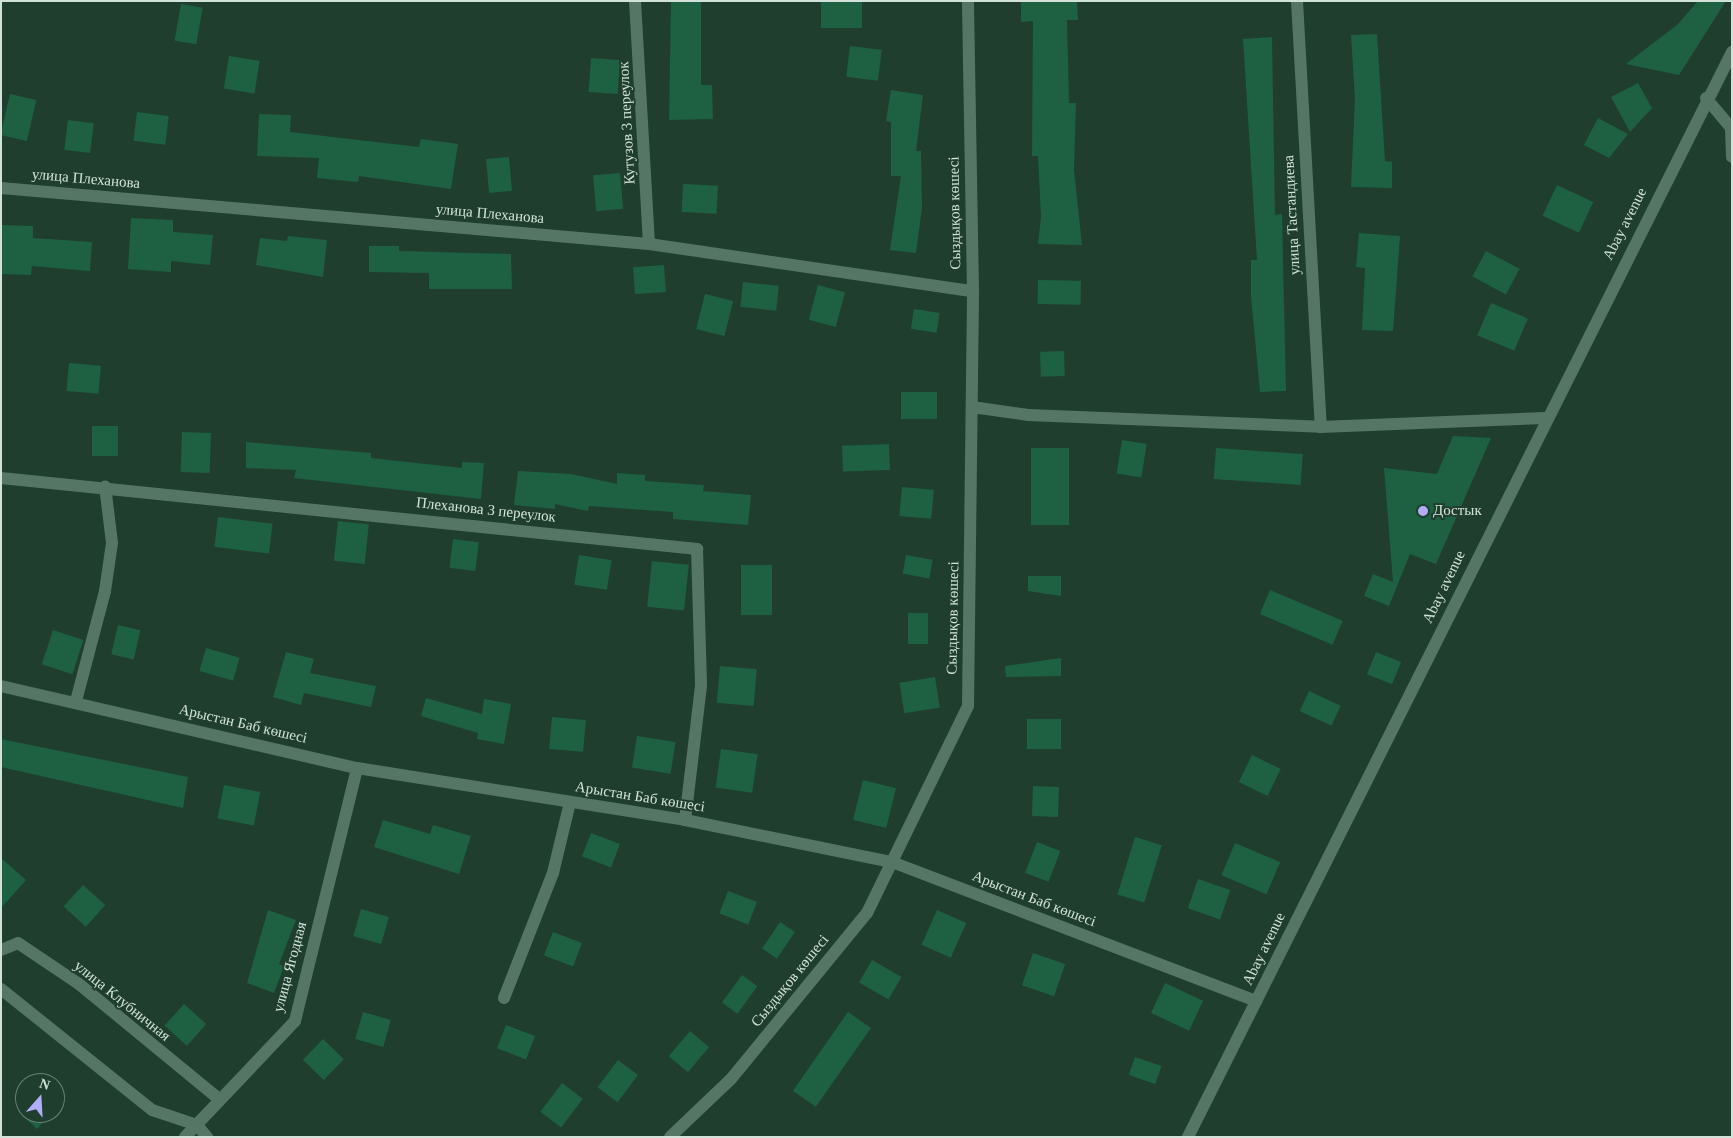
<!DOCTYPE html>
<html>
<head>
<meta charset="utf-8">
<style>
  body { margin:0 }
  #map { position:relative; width:1733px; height:1138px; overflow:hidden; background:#203e2e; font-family:"Times New Roman",serif }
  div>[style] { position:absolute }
  .building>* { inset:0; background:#1d6142; transform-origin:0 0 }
  .minor>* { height:12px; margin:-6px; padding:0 6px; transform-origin:6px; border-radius:6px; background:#557664 }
  .dots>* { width:14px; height:14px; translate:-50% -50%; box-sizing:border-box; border:2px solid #203e2e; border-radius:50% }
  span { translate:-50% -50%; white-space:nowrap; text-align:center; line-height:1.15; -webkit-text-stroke:4px #203e2e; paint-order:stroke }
  .street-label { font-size:15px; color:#d1e2d8 }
  .poi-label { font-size:15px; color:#d1e2d8 }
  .left { translate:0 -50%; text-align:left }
  .frame { position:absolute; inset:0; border:2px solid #d1e2d8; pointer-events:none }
  .north { position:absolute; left:15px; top:1073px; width:50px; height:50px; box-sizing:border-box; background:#203e2e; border:1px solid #678072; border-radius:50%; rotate:19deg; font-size:14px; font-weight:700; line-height:20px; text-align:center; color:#d1e2d8 }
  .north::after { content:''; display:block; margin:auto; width:18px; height:22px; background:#b2adf9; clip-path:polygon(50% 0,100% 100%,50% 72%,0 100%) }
</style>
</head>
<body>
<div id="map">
  <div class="building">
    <div style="clip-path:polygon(671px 1px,701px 1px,701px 85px,712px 85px,713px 119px,669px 120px)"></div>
    <div style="left:821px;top:1px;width:41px;height:27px"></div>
    <div style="clip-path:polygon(1021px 1px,1077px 1px,1078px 20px,1067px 20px,1069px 103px,1076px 103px,1074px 170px,1082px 245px,1038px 244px,1041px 217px,1038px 156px,1032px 156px,1033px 21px,1021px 22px)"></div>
    <div style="clip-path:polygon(1698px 1px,1726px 1px,1679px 75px,1626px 64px,1677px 25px)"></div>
    <div style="left:181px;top:4px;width:22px;height:37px;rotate:10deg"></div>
    <div style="clip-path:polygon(1377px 34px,1385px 161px,1392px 162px,1392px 188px,1351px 187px,1355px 99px,1351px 35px)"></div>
    <div style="clip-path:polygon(1272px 37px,1275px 215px,1282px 214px,1286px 391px,1260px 392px,1251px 296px,1251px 260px,1257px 260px,1243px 39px)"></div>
    <div style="left:850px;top:46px;width:32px;height:31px;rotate:7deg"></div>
    <div style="left:229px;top:56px;width:31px;height:33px;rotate:9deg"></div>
    <div style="left:591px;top:58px;width:29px;height:34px;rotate:4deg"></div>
    <div style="clip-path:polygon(1638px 83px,1652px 108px,1630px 132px,1611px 97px)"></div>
    <div style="clip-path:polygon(891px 90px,923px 95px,916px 151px,921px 151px,922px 208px,916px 253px,890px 250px,901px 176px,891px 176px,891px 122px,886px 121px)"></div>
    <div style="left:10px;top:94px;width:27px;height:42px;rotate:13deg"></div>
    <div style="left:137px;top:112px;width:32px;height:29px;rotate:7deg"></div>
    <div style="clip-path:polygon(259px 114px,291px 115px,290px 132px,419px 147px,421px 139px,458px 144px,451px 189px,359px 176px,358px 182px,317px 178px,319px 158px,257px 156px)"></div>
    <div style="clip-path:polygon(1598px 118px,1628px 134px,1609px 158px,1584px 145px)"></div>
    <div style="left:68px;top:120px;width:26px;height:30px;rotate:7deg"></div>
    <div style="left:509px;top:157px;width:34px;height:23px;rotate:85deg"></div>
    <div style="left:620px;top:173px;width:36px;height:27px;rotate:85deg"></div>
    <div style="left:683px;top:184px;width:35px;height:28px;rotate:3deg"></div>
    <div style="left:1557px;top:185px;width:40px;height:34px;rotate:25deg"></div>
    <div style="clip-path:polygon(131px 218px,173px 220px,173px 232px,213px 235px,210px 265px,171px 261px,171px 272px,128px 269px)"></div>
    <div style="clip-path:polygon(1px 225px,33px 226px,33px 238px,92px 242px,90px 271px,32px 266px,31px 275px,1px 274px)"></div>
    <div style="clip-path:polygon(1359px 233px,1400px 236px,1393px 331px,1362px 330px,1365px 268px,1356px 267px)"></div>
    <div style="clip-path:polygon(288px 236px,327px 240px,323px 277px,256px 265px,260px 238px,287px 241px)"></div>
    <div style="clip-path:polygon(369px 246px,399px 246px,399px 251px,511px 254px,512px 289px,429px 289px,429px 273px,369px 272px)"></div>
    <div style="left:1486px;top:251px;width:38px;height:29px;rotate:28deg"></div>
    <div style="left:664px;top:265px;width:27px;height:31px;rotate:86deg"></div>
    <div style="left:1038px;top:280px;width:43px;height:24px;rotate:1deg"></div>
    <div style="left:743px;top:282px;width:36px;height:25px;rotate:6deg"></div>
    <div style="left:818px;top:285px;width:28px;height:36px;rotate:15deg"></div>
    <div style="left:705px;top:294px;width:29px;height:36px;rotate:14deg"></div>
    <div style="left:1491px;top:303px;width:40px;height:35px;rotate:23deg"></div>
    <div style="left:914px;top:309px;width:26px;height:20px;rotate:9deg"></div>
    <div style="left:1064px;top:351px;width:25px;height:24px;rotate:88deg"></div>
    <div style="left:69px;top:363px;width:32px;height:28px;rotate:5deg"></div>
    <div style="left:901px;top:392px;width:36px;height:27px"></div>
    <div style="left:92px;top:426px;width:26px;height:30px"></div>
    <div style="left:182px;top:432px;width:29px;height:40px;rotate:2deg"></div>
    <div style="clip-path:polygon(1453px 436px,1491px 438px,1436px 564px,1410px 554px,1389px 606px,1364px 596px,1373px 574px,1393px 582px,1384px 468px,1437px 474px)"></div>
    <div style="left:1122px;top:440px;width:25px;height:34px;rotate:9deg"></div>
    <div style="clip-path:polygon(246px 442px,371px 453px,371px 458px,462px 468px,462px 462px,484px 463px,481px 499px,294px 478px,296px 470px,246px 468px)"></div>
    <div style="left:889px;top:444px;width:26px;height:47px;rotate:88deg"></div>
    <div style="left:1031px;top:448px;width:38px;height:77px"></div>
    <div style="left:1216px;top:448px;width:87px;height:31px;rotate:4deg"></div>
    <div style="clip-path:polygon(518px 471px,571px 474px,617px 484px,617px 473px,645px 475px,645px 481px,704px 485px,703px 491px,751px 495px,748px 525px,673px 519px,673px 512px,589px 506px,588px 511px,555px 504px,555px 509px,514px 505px)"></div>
    <div style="left:902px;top:487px;width:32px;height:29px;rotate:5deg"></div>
    <div style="left:218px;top:517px;width:55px;height:30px;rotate:7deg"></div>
    <div style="left:338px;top:521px;width:31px;height:40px;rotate:6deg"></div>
    <div style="left:453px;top:539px;width:26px;height:29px;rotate:7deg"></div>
    <div style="left:579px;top:555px;width:33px;height:30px;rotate:9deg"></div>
    <div style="left:906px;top:555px;width:27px;height:19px;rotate:10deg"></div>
    <div style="left:652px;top:561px;width:37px;height:46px;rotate:6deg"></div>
    <div style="left:741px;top:565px;width:31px;height:50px"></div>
    <div style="clip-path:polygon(1028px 576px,1061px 576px,1061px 596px,1028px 591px)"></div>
    <div style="left:1270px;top:590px;width:79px;height:26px;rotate:23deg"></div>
    <div style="left:928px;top:613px;width:31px;height:20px;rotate:90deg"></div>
    <div style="left:118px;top:625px;width:23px;height:30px;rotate:13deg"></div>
    <div style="left:53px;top:630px;width:32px;height:36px;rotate:18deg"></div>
    <div style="left:206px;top:648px;width:35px;height:24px;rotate:16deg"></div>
    <div style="clip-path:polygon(286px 652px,314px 659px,310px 673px,376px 686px,371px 707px,304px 693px,301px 705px,273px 697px)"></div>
    <div style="left:1376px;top:652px;width:27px;height:24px;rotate:22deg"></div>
    <div style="clip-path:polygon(1061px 658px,1061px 676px,1006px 677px,1005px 666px)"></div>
    <div style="left:720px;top:666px;width:37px;height:37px;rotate:5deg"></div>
    <div style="left:935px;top:677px;width:31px;height:36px;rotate:81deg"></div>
    <div style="left:1309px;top:691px;width:35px;height:22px;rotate:25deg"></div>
    <div style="clip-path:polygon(426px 698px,482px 714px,484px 699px,511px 704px,504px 744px,477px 739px,478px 733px,421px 716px)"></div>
    <div style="left:552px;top:717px;width:34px;height:32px;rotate:5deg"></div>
    <div style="left:1027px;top:719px;width:34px;height:30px"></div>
    <div style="left:637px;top:736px;width:39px;height:32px;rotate:9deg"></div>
    <div style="clip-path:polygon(1px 739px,188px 777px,183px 808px,1px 767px)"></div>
    <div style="left:721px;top:749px;width:37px;height:39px;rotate:8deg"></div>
    <div style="left:1252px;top:755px;width:32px;height:30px;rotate:26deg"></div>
    <div style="left:863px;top:780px;width:34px;height:41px;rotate:14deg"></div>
    <div style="left:224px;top:785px;width:37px;height:34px;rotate:11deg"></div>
    <div style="left:1033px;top:786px;width:26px;height:30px;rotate:2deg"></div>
    <div style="clip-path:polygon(383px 820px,430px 834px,433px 825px,471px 836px,459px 874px,374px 847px)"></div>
    <div style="left:591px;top:833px;width:31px;height:25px;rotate:21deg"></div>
    <div style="left:1135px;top:837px;width:28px;height:60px;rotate:17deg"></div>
    <div style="left:1037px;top:842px;width:25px;height:33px;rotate:21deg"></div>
    <div style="left:1235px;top:843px;width:49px;height:35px;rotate:23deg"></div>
    <div style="clip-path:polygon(1px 858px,26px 880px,1px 908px)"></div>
    <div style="left:1198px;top:879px;width:34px;height:31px;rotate:19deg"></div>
    <div style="left:83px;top:885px;width:30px;height:29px;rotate:42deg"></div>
    <div style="left:728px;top:891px;width:31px;height:24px;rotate:21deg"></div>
    <div style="left:361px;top:909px;width:29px;height:28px;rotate:16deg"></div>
    <div style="clip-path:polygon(268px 910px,296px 920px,279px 964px,284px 966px,274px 993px,247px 983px)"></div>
    <div style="left:937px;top:910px;width:32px;height:38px;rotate:24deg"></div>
    <div style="left:780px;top:922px;width:18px;height:32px;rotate:34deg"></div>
    <div style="left:553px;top:932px;width:31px;height:25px;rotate:21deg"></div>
    <div style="left:1033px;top:953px;width:34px;height:34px;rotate:19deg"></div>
    <div style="left:872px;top:960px;width:34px;height:26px;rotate:30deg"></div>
    <div style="left:742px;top:975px;width:19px;height:34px;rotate:36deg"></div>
    <div style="left:1165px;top:983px;width:42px;height:33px;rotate:25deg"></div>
    <div style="left:184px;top:1004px;width:30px;height:29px;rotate:42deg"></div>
    <div style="left:363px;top:1012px;width:29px;height:28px;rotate:16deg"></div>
    <div style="left:848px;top:1012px;width:28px;height:96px;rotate:35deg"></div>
    <div style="left:506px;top:1025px;width:31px;height:25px;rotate:21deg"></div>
    <div style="left:690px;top:1031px;width:25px;height:33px;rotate:40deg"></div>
    <div style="left:323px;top:1039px;width:29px;height:29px;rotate:44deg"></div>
    <div style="left:1135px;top:1057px;width:28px;height:19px;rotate:19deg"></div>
    <div style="left:618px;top:1060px;width:25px;height:34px;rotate:37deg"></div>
    <div style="left:562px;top:1083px;width:26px;height:36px;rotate:37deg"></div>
    <div style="clip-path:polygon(25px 1104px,25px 1113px,52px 1113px,37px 1129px,18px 1111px)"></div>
  </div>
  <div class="minor">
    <div style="left:635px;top:1px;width:243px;rotate:86.7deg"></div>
    <div style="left:1297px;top:1px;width:427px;rotate:86.8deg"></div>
    <div style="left:1706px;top:98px;width:39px;rotate:50deg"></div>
    <div style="left:1731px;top:128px;width:29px;rotate:88deg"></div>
    <div style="left:1px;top:188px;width:650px;rotate:4.94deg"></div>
    <div style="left:649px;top:244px;width:327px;rotate:8.3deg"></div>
    <div style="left:972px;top:407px;width:57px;rotate:8.1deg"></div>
    <div style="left:1028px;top:415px;width:293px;rotate:2.3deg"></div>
    <div style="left:1321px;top:427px;width:225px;rotate:-2.3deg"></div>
    <div style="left:1px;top:478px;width:700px;rotate:5.82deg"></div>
    <div style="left:697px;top:549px;width:137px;rotate:88.3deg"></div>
    <div style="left:701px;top:686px;width:135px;rotate:96.8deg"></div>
    <div style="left:1px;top:686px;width:365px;rotate:13deg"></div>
    <div style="left:357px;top:768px;width:332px;rotate:9deg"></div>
    <div style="left:685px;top:820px;width:211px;rotate:11.5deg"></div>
    <div style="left:892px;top:862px;width:390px;rotate:20.9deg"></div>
    <div style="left:76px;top:701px;width:114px;rotate:-75.2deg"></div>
    <div style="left:105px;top:591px;width:49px;rotate:-81.7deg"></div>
    <div style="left:112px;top:543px;width:57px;rotate:-97deg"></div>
    <div style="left:1px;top:950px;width:18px;rotate:-22deg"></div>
    <div style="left:18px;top:943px;width:73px;rotate:33.9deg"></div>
    <div style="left:79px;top:984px;width:180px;rotate:39.4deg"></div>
    <div style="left:1px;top:989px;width:193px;rotate:38.7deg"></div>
    <div style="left:152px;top:1110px;width:47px;rotate:18.4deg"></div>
    <div style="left:197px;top:1125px;width:16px;rotate:50deg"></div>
    <div style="left:504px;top:998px;width:134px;rotate:-68.6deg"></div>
    <div style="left:553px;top:873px;width:73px;rotate:-76.5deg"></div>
    <div style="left:185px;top:1137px;width:160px;rotate:-46.5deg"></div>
    <div style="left:295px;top:1021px;width:260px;rotate:-76.2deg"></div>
    <div style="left:670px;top:1137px;width:84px;rotate:-43.6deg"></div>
    <div style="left:731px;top:1079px;width:215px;rotate:-50.7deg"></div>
    <div style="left:867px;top:913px;width:230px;rotate:-64deg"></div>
    <div style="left:968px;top:706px;width:415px;rotate:-89.3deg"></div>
    <div style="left:973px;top:291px;width:290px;rotate:-91deg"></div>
    <div style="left:1188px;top:1137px;width:1214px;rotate:-63.37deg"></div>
  </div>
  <div class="dots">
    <div style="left:1423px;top:511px;background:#b2adf9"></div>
  </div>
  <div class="street-label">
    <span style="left:627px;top:123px;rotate:-93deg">Кутузов 3 переулок</span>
    <span style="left:86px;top:179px;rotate:5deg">улица Плеханова</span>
    <span style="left:955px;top:213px;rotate:-91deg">Сыздықов көшесі</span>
    <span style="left:490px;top:214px;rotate:5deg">улица Плеханова</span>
    <span style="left:1292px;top:215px;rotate:-93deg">улица Тастандиева</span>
    <span style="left:1625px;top:224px;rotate:-63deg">Abay avenue</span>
    <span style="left:486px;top:510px;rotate:6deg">Плеханова 3 переулок</span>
    <span style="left:1444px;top:587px;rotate:-64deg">Abay avenue</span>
    <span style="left:953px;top:618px;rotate:-89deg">Сыздықов көшесі</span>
    <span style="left:243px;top:724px;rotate:13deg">Арыстан Баб көшесі</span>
    <span style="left:640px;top:797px;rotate:9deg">Арыстан Баб көшесі</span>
    <span style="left:1034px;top:899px;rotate:21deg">Арыстан Баб көшесі</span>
    <span style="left:1264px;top:949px;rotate:-64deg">Abay avenue</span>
    <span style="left:290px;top:967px;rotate:-75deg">улица Ягодная</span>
    <span style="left:790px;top:981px;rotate:-51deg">Сыздықов көшесі</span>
    <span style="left:122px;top:1001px;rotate:39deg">улица Клубничная</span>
  </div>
  <div class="poi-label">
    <span class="left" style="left:1433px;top:511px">Достык</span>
  </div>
  <div class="frame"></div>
  <div class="north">N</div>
</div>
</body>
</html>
